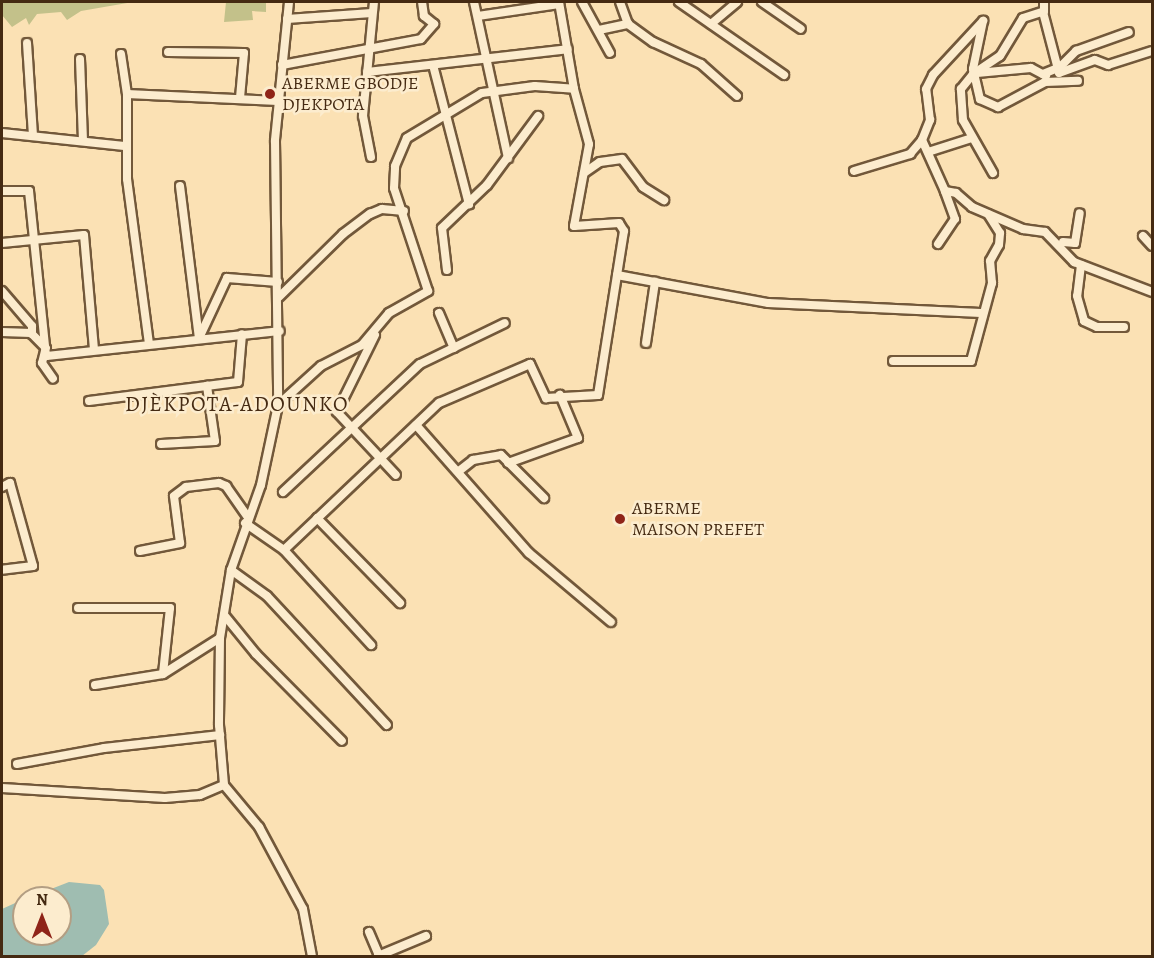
<!DOCTYPE html>
<html>
<head>
<meta charset="utf-8">
<style>
  body { margin:0 }
  #map { position:relative; width:1154px; height:958px; overflow:hidden; background:#fbe1b4; font-family:Alegreya,serif }
  div>[style] { position:absolute }
  .green>* { inset:0; background:#c3c18a }
  .water>* { inset:0; background:#9fbdb1 }
  .roads { filter:drop-shadow(2px 0 #72583a) drop-shadow(-2px 0 #72583a) drop-shadow(0 2px #72583a) drop-shadow(0 -2px #72583a) }
  .minor>* { height:8px; margin:-4px; padding:0 4px; transform-origin:4px; border-radius:4px; background:#fcecce }
  .dots>* { width:16px; height:16px; translate:-50% -50%; box-sizing:border-box; border:3px solid #fcecce; border-radius:50% }
  span { translate:-50% -50%; white-space:nowrap; text-align:center; line-height:1.15; -webkit-text-stroke:5px #fcecce; paint-order:stroke }
  .poi-label { font-size:18px; color:#452a12 }
  .left { translate:0 -50%; text-align:left }
  .quarter-label { font-size:21px; color:#452a12; letter-spacing:1.5px }
  .frame { position:absolute; inset:0; border:3px solid #452a12; pointer-events:none }
  .north { position:absolute; left:12px; top:886px; width:60px; height:60px; box-sizing:border-box; background:#fcecce; border:2px solid #b39e83; border-radius:50%; rotate:0deg; font-size:16px; font-weight:700; line-height:24px; text-align:center; color:#452a12 }
  .north::after { content:''; display:block; margin:auto; width:21px; height:27px; background:#8f2418; clip-path:polygon(50% 0,100% 100%,50% 72%,0 100%) }
</style>
</head>
<body>
<div id="map">
  <div class="green">
    <div style="clip-path:polygon(2px 2px,133px 2px,81px 11px,67px 20px,61px 12px,37px 14px,29px 25px,26px 18px,12px 27px,2px 15px)"></div>
    <div style="clip-path:polygon(226px 2px,266px 2px,266px 12px,252px 11px,253px 20px,224px 22px)"></div>
  </div>
  <div class="water">
    <div style="clip-path:polygon(69px 882px,100px 885px,104px 890px,109px 924px,96px 945px,82px 956px,2px 956px,2px 909px,24px 899px,24px 934px,60px 934px,60px 898px,28px 898px)"></div>
  </div>
  <div class="roads">
    <div class="minor">
      <div style="left:289px;top:2px;width:140px;rotate:95.8deg"></div>
      <div style="left:275px;top:141px;width:264px;rotate:89.3deg"></div>
      <div style="left:278px;top:405px;width:82px;rotate:102deg"></div>
      <div style="left:261px;top:485px;width:90px;rotate:109.4deg"></div>
      <div style="left:231px;top:570px;width:69px;rotate:99.2deg"></div>
      <div style="left:220px;top:638px;width:87px;rotate:90.7deg"></div>
      <div style="left:219px;top:725px;width:60px;rotate:85.2deg"></div>
      <div style="left:224px;top:785px;width:55px;rotate:50.2deg"></div>
      <div style="left:259px;top:827px;width:93px;rotate:61.8deg"></div>
      <div style="left:303px;top:909px;width:48px;rotate:79.2deg"></div>
      <div style="left:474px;top:2px;width:160px;rotate:77.7deg"></div>
      <div style="left:582px;top:2px;width:58px;rotate:61.2deg"></div>
      <div style="left:620px;top:2px;width:23px;rotate:70deg"></div>
      <div style="left:628px;top:24px;width:31px;rotate:36deg"></div>
      <div style="left:653px;top:42px;width:53px;rotate:24.6deg"></div>
      <div style="left:701px;top:64px;width:48px;rotate:41.6deg"></div>
      <div style="left:679px;top:2px;width:128px;rotate:34.8deg"></div>
      <div style="left:762px;top:2px;width:47px;rotate:34.7deg"></div>
      <div style="left:1043px;top:12px;width:63px;rotate:75.3deg"></div>
      <div style="left:1059px;top:73px;width:38px;rotate:-20deg"></div>
      <div style="left:1095px;top:60px;width:14px;rotate:21deg"></div>
      <div style="left:1108px;top:65px;width:46px;rotate:-17.7deg"></div>
      <div style="left:478px;top:16px;width:82px;rotate:-8.4deg"></div>
      <div style="left:287px;top:19px;width:85px;rotate:-4deg"></div>
      <div style="left:983px;top:21px;width:49px;rotate:101.8deg"></div>
      <div style="left:973px;top:69px;width:31px;rotate:77deg"></div>
      <div style="left:980px;top:99px;width:20px;rotate:24deg"></div>
      <div style="left:998px;top:107px;width:53px;rotate:-28deg"></div>
      <div style="left:1045px;top:82px;width:33px;rotate:-2deg"></div>
      <div style="left:711px;top:24px;width:34px;rotate:-40deg"></div>
      <div style="left:599px;top:30px;width:30px;rotate:-12deg"></div>
      <div style="left:27px;top:43px;width:93px;rotate:86.3deg"></div>
      <div style="left:168px;top:52px;width:76px;rotate:0.8deg"></div>
      <div style="left:244px;top:53px;width:45px;rotate:95.1deg"></div>
      <div style="left:121px;top:54px;width:40px;rotate:81.5deg"></div>
      <div style="left:127px;top:94px;width:85px;rotate:90deg"></div>
      <div style="left:127px;top:179px;width:165px;rotate:82.4deg"></div>
      <div style="left:80px;top:59px;width:82px;rotate:87.9deg"></div>
      <div style="left:282px;top:65px;width:141px;rotate:-10.6deg"></div>
      <div style="left:421px;top:39px;width:20px;rotate:-49deg"></div>
      <div style="left:434px;top:24px;width:13px;rotate:-141deg"></div>
      <div style="left:424px;top:16px;width:14px;rotate:-98deg"></div>
      <div style="left:433px;top:65px;width:144px;rotate:75.5deg"></div>
      <div style="left:367px;top:72px;width:202px;rotate:-6.5deg"></div>
      <div style="left:977px;top:73px;width:54px;rotate:-5.3deg"></div>
      <div style="left:1031px;top:68px;width:17px;rotate:28deg"></div>
      <div style="left:1043px;top:74px;width:18px;rotate:-22deg"></div>
      <div style="left:1060px;top:67px;width:23px;rotate:-45deg"></div>
      <div style="left:1076px;top:51px;width:56px;rotate:-19.7deg"></div>
      <div style="left:127px;top:94px;width:151px;rotate:2.7deg"></div>
      <div style="left:2px;top:133px;width:123px;rotate:6.1deg"></div>
      <div style="left:922px;top:140px;width:56px;rotate:65.7deg"></div>
      <div style="left:945px;top:191px;width:11px;rotate:10deg"></div>
      <div style="left:956px;top:193px;width:21px;rotate:41deg"></div>
      <div style="left:972px;top:207px;width:56px;rotate:23.3deg"></div>
      <div style="left:1023px;top:229px;width:22px;rotate:8deg"></div>
      <div style="left:1045px;top:232px;width:42px;rotate:46deg"></div>
      <div style="left:1074px;top:262px;width:84px;rotate:21deg"></div>
      <div style="left:928px;top:152px;width:46px;rotate:-17.7deg"></div>
      <div style="left:371px;top:157px;width:42px;rotate:-101deg"></div>
      <div style="left:363px;top:116px;width:115px;rotate:-84.5deg"></div>
      <div style="left:854px;top:171px;width:59px;rotate:-16.9deg"></div>
      <div style="left:910px;top:154px;width:18px;rotate:-49deg"></div>
      <div style="left:922px;top:140px;width:22px;rotate:-68deg"></div>
      <div style="left:930px;top:120px;width:31px;rotate:-97deg"></div>
      <div style="left:926px;top:89px;width:16px;rotate:-63deg"></div>
      <div style="left:933px;top:75px;width:74px;rotate:-47.2deg"></div>
      <div style="left:584px;top:173px;width:19px;rotate:-35deg"></div>
      <div style="left:600px;top:162px;width:22px;rotate:-8deg"></div>
      <div style="left:622px;top:159px;width:35px;rotate:53deg"></div>
      <div style="left:643px;top:187px;width:25px;rotate:32deg"></div>
      <div style="left:993px;top:173px;width:61px;rotate:-119.5deg"></div>
      <div style="left:963px;top:120px;width:31px;rotate:-94deg"></div>
      <div style="left:961px;top:89px;width:19px;rotate:-51deg"></div>
      <div style="left:973px;top:74px;width:32px;rotate:-34deg"></div>
      <div style="left:1000px;top:56px;width:44px;rotate:-58.8deg"></div>
      <div style="left:1023px;top:18px;width:22px;rotate:-18deg"></div>
      <div style="left:1044px;top:11px;width:9px;rotate:-90deg"></div>
      <div style="left:180px;top:186px;width:153px;rotate:82.9deg"></div>
      <div style="left:2px;top:191px;width:27px"></div>
      <div style="left:29px;top:191px;width:166px;rotate:84.1deg"></div>
      <div style="left:46px;top:356px;width:235px;rotate:-6.1deg"></div>
      <div style="left:1143px;top:236px;width:13px;rotate:48deg"></div>
      <div style="left:1063px;top:242px;width:12px;rotate:5deg"></div>
      <div style="left:1075px;top:243px;width:30px;rotate:-81deg"></div>
      <div style="left:2px;top:243px;width:82px;rotate:-5.6deg"></div>
      <div style="left:84px;top:235px;width:115px;rotate:85deg"></div>
      <div style="left:938px;top:244px;width:30px;rotate:-56deg"></div>
      <div style="left:955px;top:219px;width:30px;rotate:-110deg"></div>
      <div style="left:1081px;top:265px;width:31px;rotate:97deg"></div>
      <div style="left:1077px;top:296px;width:26px;rotate:74deg"></div>
      <div style="left:1084px;top:321px;width:14px;rotate:25deg"></div>
      <div style="left:1097px;top:327px;width:27px"></div>
      <div style="left:447px;top:270px;width:42px;rotate:-96.8deg"></div>
      <div style="left:442px;top:228px;width:62px;rotate:-43.7deg"></div>
      <div style="left:487px;top:185px;width:86px;rotate:-53.5deg"></div>
      <div style="left:617px;top:275px;width:154px;rotate:10.5deg"></div>
      <div style="left:768px;top:303px;width:213px;rotate:2.7deg"></div>
      <div style="left:2px;top:291px;width:46px;rotate:49.4deg"></div>
      <div style="left:32px;top:326px;width:8px;rotate:90deg"></div>
      <div style="left:279px;top:297px;width:90px;rotate:-44.5deg"></div>
      <div style="left:343px;top:234px;width:34px;rotate:-37deg"></div>
      <div style="left:370px;top:214px;width:13px;rotate:-23deg"></div>
      <div style="left:382px;top:209px;width:22px;rotate:5deg"></div>
      <div style="left:439px;top:313px;width:38px;rotate:67deg"></div>
      <div style="left:2px;top:332px;width:29px;rotate:2deg"></div>
      <div style="left:31px;top:333px;width:21px;rotate:45deg"></div>
      <div style="left:375px;top:335px;width:86px;rotate:116.3deg"></div>
      <div style="left:337px;top:412px;width:86px;rotate:46.9deg"></div>
      <div style="left:200px;top:336px;width:64px;rotate:-65deg"></div>
      <div style="left:227px;top:278px;width:51px;rotate:4.5deg"></div>
      <div style="left:646px;top:343px;width:62px;rotate:-81.6deg"></div>
      <div style="left:45px;top:351px;width:12px;rotate:104deg"></div>
      <div style="left:42px;top:363px;width:19px;rotate:55deg"></div>
      <div style="left:893px;top:361px;width:78px"></div>
      <div style="left:971px;top:361px;width:81px;rotate:-74.9deg"></div>
      <div style="left:992px;top:283px;width:22px;rotate:-95deg"></div>
      <div style="left:990px;top:261px;width:18px;rotate:-61deg"></div>
      <div style="left:999px;top:245px;width:12px;rotate:-85deg"></div>
      <div style="left:1000px;top:233px;width:22px;rotate:-122deg"></div>
      <div style="left:89px;top:401px;width:150px;rotate:-7.3deg"></div>
      <div style="left:238px;top:382px;width:48px;rotate:-85.2deg"></div>
      <div style="left:278px;top:405px;width:58px;rotate:-42.2deg"></div>
      <div style="left:321px;top:366px;width:46px;rotate:-27.1deg"></div>
      <div style="left:362px;top:345px;width:42px;rotate:-49.8deg"></div>
      <div style="left:389px;top:313px;width:45px;rotate:-29.4deg"></div>
      <div style="left:428px;top:291px;width:108px;rotate:-108.3deg"></div>
      <div style="left:394px;top:188px;width:22px;rotate:-87deg"></div>
      <div style="left:395px;top:166px;width:30px;rotate:-67deg"></div>
      <div style="left:407px;top:138px;width:87px;rotate:-31deg"></div>
      <div style="left:482px;top:93px;width:53px;rotate:-7.5deg"></div>
      <div style="left:535px;top:86px;width:39px;rotate:4deg"></div>
      <div style="left:416px;top:425px;width:171px;rotate:48.6deg"></div>
      <div style="left:529px;top:553px;width:107px;rotate:40.1deg"></div>
      <div style="left:161px;top:444px;width:54px;rotate:-3.2deg"></div>
      <div style="left:215px;top:441px;width:56px;rotate:-98.3deg"></div>
      <div style="left:508px;top:463px;width:74px;rotate:-19.7deg"></div>
      <div style="left:578px;top:438px;width:47px;rotate:-112.7deg"></div>
      <div style="left:459px;top:471px;width:18px;rotate:-38deg"></div>
      <div style="left:473px;top:460px;width:28px;rotate:-10deg"></div>
      <div style="left:501px;top:455px;width:61px;rotate:45deg"></div>
      <div style="left:2px;top:487px;width:9px;rotate:-27deg"></div>
      <div style="left:10px;top:483px;width:86px;rotate:74.5deg"></div>
      <div style="left:33px;top:566px;width:31px;rotate:173deg"></div>
      <div style="left:283px;top:492px;width:187px;rotate:-43.1deg"></div>
      <div style="left:420px;top:364px;width:94px;rotate:-25.8deg"></div>
      <div style="left:317px;top:518px;width:119px;rotate:45.7deg"></div>
      <div style="left:245px;top:523px;width:47px;rotate:34.7deg"></div>
      <div style="left:284px;top:550px;width:129px;rotate:47.5deg"></div>
      <div style="left:284px;top:550px;width:214px;rotate:-43.5deg"></div>
      <div style="left:439px;top:403px;width:99px;rotate:-23.2deg"></div>
      <div style="left:530px;top:364px;width:38px;rotate:65deg"></div>
      <div style="left:546px;top:398px;width:52px;rotate:-3.3deg"></div>
      <div style="left:598px;top:395px;width:166px;rotate:-81deg"></div>
      <div style="left:624px;top:231px;width:9px;rotate:-122deg"></div>
      <div style="left:619px;top:223px;width:45px;rotate:176.2deg"></div>
      <div style="left:574px;top:226px;width:83px;rotate:-79.6deg"></div>
      <div style="left:589px;top:144px;width:57px;rotate:-105.3deg"></div>
      <div style="left:574px;top:89px;width:88px;rotate:-99.8deg"></div>
      <div style="left:140px;top:551px;width:41px;rotate:-11.3deg"></div>
      <div style="left:180px;top:543px;width:47px;rotate:-97.3deg"></div>
      <div style="left:174px;top:496px;width:15px;rotate:-37deg"></div>
      <div style="left:186px;top:487px;width:33px;rotate:-7deg"></div>
      <div style="left:219px;top:483px;width:8px;rotate:23deg"></div>
      <div style="left:226px;top:486px;width:38px;rotate:55deg"></div>
      <div style="left:231px;top:570px;width:44px;rotate:35.8deg"></div>
      <div style="left:267px;top:596px;width:176px;rotate:47.1deg"></div>
      <div style="left:78px;top:608px;width:92px"></div>
      <div style="left:170px;top:608px;width:66px;rotate:96.1deg"></div>
      <div style="left:225px;top:616px;width:49px;rotate:50.8deg"></div>
      <div style="left:256px;top:654px;width:122px;rotate:45.3deg"></div>
      <div style="left:95px;top:685px;width:69px;rotate:-9.2deg"></div>
      <div style="left:163px;top:674px;width:67px;rotate:-32.3deg"></div>
      <div style="left:17px;top:764px;width:88px;rotate:-10.4deg"></div>
      <div style="left:104px;top:748px;width:117px;rotate:-6.4deg"></div>
      <div style="left:2px;top:788px;width:163px;rotate:3.5deg"></div>
      <div style="left:165px;top:798px;width:35px;rotate:-5deg"></div>
      <div style="left:200px;top:795px;width:26px;rotate:-23deg"></div>
      <div style="left:369px;top:932px;width:26px;rotate:67deg"></div>
      <div style="left:378px;top:956px;width:52px;rotate:-22.6deg"></div>
    </div>
  </div>
  <div class="dots">
    <div style="left:270px;top:94px;background:#8f2418"></div>
    <div style="left:620px;top:519px;background:#8f2418"></div>
  </div>
  <div class="poi-label">
    <span class="left" style="left:282px;top:94px">ABERME GBODJE<br>DJEKPOTA</span>
    <span class="left" style="left:632px;top:519px">ABERME<br>MAISON PREFET</span>
  </div>
  <div class="quarter-label">
    <span style="left:237px;top:404px">DJÈKPOTA-ADOUNKO</span>
  </div>
  <div class="frame"></div>
  <div class="north">N</div>
</div>
</body>
</html>
